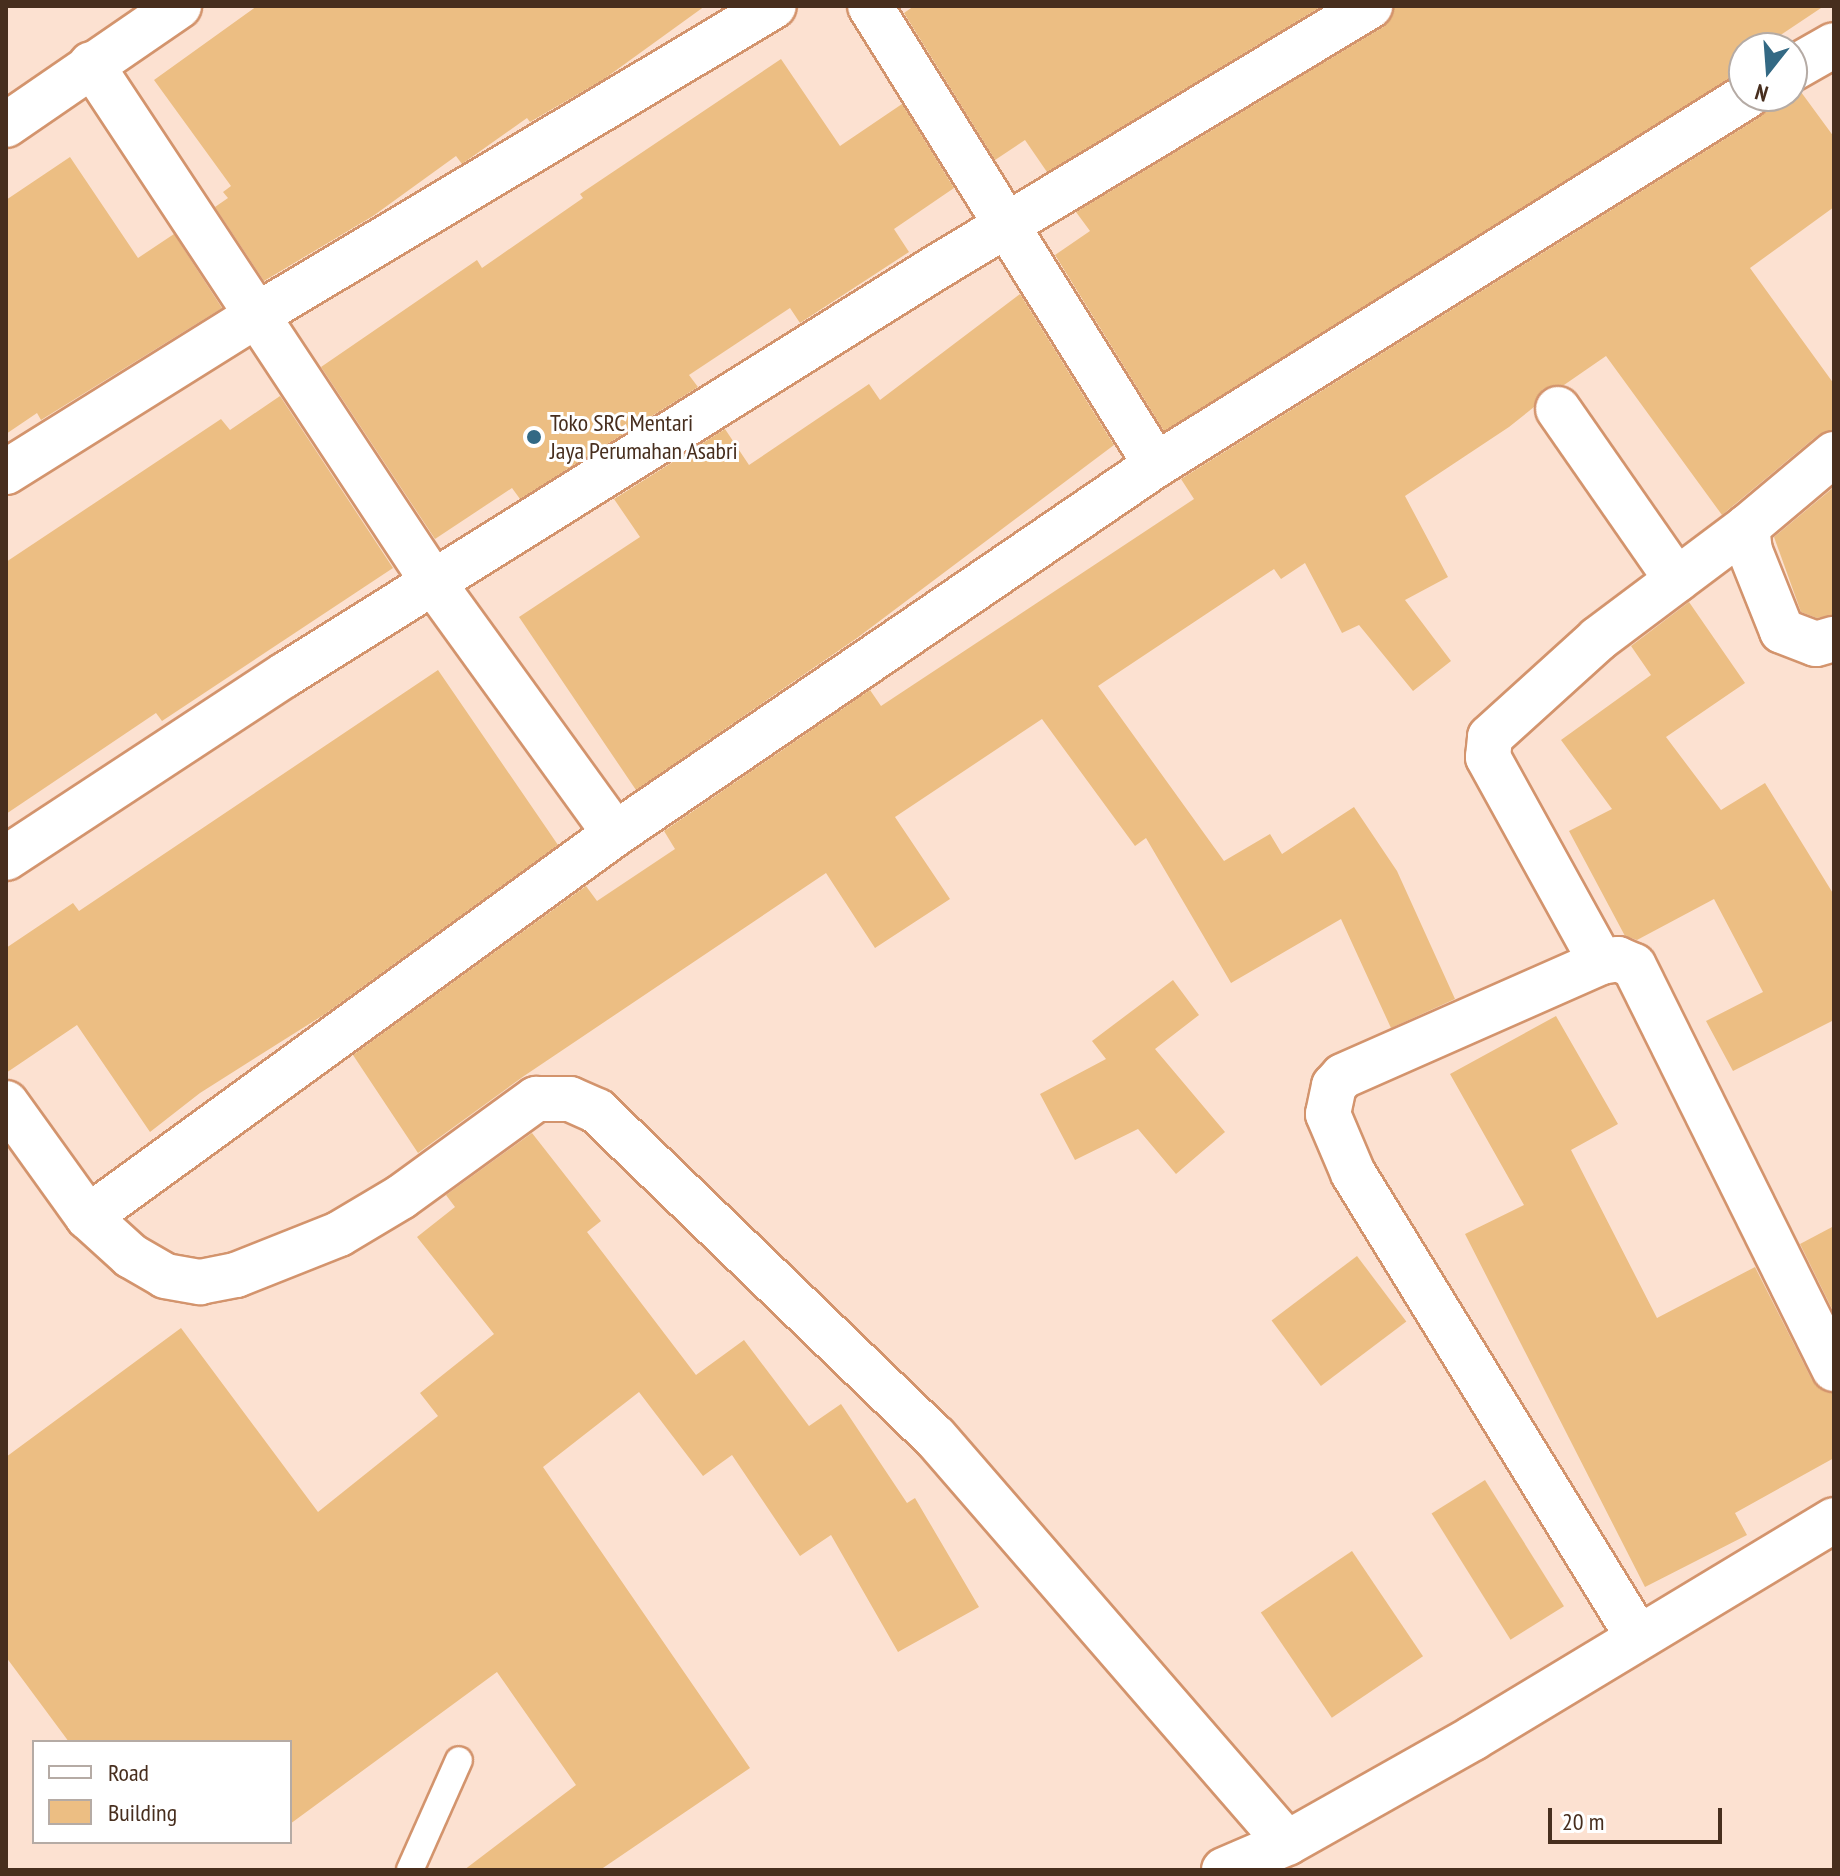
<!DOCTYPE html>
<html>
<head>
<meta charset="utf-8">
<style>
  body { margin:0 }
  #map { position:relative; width:1840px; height:1876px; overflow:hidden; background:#fce1d1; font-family:"PT Sans Narrow",sans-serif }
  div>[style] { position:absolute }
  .building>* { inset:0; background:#ecbe83; transform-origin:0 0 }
  .roads { filter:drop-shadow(2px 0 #d3946d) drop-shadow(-2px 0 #d3946d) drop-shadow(0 2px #d3946d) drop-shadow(0 -2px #d3946d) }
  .service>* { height:26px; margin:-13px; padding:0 13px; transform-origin:13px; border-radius:13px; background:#fff }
  .minor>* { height:44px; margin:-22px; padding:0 22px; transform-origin:22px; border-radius:22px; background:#fff }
  .tertiary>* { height:44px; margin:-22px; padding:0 22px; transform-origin:22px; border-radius:22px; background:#fff }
  .dots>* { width:22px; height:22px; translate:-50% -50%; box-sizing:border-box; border:4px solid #fff; border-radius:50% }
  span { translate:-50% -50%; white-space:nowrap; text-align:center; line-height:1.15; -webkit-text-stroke:6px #fff; paint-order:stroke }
  .poi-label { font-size:24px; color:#472e1e }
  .left { translate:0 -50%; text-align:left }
  .frame { position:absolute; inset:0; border:8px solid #472e1e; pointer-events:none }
  .legend { position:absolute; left:32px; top:1740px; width:260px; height:104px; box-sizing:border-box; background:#fff; border:2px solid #b5aba5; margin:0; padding:10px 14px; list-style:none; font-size:24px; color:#472e1e }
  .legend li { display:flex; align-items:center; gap:16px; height:40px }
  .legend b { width:40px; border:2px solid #b5aba5 }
  .north { position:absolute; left:1728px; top:32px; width:80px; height:80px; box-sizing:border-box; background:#fff; border:2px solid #b5aba5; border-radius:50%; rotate:197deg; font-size:22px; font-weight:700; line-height:32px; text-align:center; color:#472e1e }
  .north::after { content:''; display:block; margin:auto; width:28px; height:36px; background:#336984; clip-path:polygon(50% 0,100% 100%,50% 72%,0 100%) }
  .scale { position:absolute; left:1548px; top:1808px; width:174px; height:36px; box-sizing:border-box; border:4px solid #472e1e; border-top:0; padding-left:10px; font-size:24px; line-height:28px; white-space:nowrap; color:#472e1e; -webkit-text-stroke:6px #fff; paint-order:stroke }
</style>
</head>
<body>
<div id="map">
  <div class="building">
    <div style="clip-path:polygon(257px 6px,705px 6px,604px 79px,530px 122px,527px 118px,462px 164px,456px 156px,373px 216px,264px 281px,215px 207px,228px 198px,223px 192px,231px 186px,154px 80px)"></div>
    <div style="clip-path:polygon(914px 6px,1322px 6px,1047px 172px,1025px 140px,995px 160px,904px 13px)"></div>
    <div style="clip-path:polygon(1395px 6px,1824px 6px,1767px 44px,1770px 48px,1744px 48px,1744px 72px,1164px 431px,1055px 255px,1090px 231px,1076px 212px,1383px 27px)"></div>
    <div style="clip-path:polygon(781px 59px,840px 146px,902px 104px,954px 188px,894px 229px,909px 252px,800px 323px,790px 308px,689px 375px,698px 387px,520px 499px,512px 488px,435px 539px,321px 367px,477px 260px,482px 268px,583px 198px,580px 194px)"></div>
    <div style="clip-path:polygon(1801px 92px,1834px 137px,1834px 207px,1750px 268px,1834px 384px,1834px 430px,1818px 435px,1722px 515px,1606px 356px,1564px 385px,1543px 389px,1534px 407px,1509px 427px,1405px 496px,1448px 577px,1405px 600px,1451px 661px,1413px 691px,1359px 625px,1342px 633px,1305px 563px,1281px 579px,1274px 569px,1098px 686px,1224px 861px,1270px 834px,1282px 854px,1354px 807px,1397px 871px,1455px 999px,1391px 1028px,1341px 919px,1231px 983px,1146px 838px,1135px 846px,1042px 719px,895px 817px,950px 899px,875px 948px,826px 873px,524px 1076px,418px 1153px,353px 1055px,586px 886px,597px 901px,675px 849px,664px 831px,870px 690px,881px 706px,1194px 499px,1181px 479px,1760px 117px,1772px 96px)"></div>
    <div style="clip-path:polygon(70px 157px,138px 258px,174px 234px,222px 308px,41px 420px,37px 413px,6px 434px,6px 200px)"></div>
    <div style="clip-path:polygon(1020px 294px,1114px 445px,857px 638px,636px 790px,519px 617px,640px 537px,614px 499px,725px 429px,749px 465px,869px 384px,880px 400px)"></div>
    <div style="clip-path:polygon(280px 396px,393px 568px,162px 721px,156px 713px,6px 814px,6px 562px,221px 419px,230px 430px)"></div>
    <div style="clip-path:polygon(1834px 487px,1834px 615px,1817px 618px,1801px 612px,1774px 537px)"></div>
    <div style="clip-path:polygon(1689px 602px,1745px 683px,1666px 737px,1721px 810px,1765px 783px,1834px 895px,1834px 1020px,1733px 1071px,1706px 1021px,1763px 992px,1714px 899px,1637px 940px,1625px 936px,1569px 831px,1612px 809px,1561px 740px,1651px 675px,1631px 646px)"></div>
    <div style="clip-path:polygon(438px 670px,558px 845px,325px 1014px,200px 1093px,150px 1132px,77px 1025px,6px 1073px,6px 948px,73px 903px,79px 911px)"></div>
    <div style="clip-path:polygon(1173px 980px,1199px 1015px,1155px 1049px,1225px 1132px,1176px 1174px,1138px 1129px,1075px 1160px,1040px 1094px,1106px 1059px,1092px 1041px)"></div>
    <div style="clip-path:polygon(1556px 1016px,1618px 1124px,1571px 1150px,1657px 1318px,1755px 1267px,1812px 1380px,1834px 1394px,1834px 1458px,1735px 1513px,1747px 1535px,1645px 1587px,1465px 1234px,1524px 1205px,1450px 1074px)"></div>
    <div style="clip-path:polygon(532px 1133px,601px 1221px,587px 1232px,696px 1375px,744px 1340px,809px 1426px,841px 1404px,907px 1503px,915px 1498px,979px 1607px,898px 1652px,831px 1535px,800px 1556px,732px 1455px,703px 1476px,639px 1392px,543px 1467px,750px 1768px,600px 1870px,464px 1870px,576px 1785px,497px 1672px,290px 1824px,290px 1742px,69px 1742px,6px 1657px,6px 1457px,181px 1328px,318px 1512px,438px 1416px,420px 1393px,494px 1334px,417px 1237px,455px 1207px,446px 1195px)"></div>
    <div style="clip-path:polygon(1834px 1226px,1834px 1313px,1800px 1244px)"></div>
    <div style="left:1357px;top:1256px;width:82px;height:107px;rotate:53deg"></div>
    <div style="left:1485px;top:1480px;width:149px;height:63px;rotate:58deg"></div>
    <div style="left:1352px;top:1551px;width:127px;height:110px;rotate:56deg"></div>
  </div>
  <div class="roads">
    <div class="service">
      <div style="left:410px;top:1870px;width:120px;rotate:-66deg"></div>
    </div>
    <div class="minor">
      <div style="left:870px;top:6px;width:541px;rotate:58.07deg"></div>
      <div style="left:91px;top:64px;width:624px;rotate:56.56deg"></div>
      <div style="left:435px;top:585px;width:307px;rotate:54.1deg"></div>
      <div style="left:1792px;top:69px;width:48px;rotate:-29.7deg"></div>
      <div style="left:6px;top:125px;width:210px;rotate:-34.5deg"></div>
      <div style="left:1558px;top:409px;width:208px;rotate:55.2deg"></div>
      <div style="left:1834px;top:454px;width:114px;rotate:140deg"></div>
      <div style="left:1747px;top:527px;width:24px;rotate:83deg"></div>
      <div style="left:1750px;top:551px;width:86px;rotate:68.2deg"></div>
      <div style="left:1782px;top:631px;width:36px;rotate:21deg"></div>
      <div style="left:1816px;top:644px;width:19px;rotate:-16deg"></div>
      <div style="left:6px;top:472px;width:296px;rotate:-32deg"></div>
      <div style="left:257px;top:315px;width:602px;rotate:-30.87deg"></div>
      <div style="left:6px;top:858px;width:334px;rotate:-33.3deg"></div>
      <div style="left:285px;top:675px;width:769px;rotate:-32.04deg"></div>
      <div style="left:937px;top:267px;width:506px;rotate:-31.08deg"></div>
      <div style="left:1601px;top:962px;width:234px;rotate:-118.9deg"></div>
      <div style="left:1488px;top:757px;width:20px;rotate:-84deg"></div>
      <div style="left:1490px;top:737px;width:146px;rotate:-42.2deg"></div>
      <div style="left:1598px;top:639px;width:186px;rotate:-36.9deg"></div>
      <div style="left:6px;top:1103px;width:140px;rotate:54.3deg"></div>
      <div style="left:88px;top:1217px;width:651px;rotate:-36.01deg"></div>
      <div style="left:615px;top:834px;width:655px;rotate:-34.3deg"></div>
      <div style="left:1156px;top:465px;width:697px;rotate:-31.98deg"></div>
      <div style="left:88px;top:1217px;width:58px;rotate:42.2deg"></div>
      <div style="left:131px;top:1256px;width:39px;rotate:30deg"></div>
      <div style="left:165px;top:1276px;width:36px;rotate:10deg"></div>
      <div style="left:200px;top:1282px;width:37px;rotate:-11deg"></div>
      <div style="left:236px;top:1275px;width:111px;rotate:-21.7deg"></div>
      <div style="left:339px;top:1234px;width:72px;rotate:-30.8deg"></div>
      <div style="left:401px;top:1197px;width:167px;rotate:-36deg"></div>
      <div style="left:536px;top:1099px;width:34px"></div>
      <div style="left:570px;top:1099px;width:30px;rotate:24deg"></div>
      <div style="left:597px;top:1111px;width:470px;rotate:44deg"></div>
      <div style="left:935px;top:1437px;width:537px;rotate:49.07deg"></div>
      <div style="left:1638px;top:1637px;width:545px;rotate:-121.56deg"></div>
      <div style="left:1353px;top:1173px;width:64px;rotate:-113deg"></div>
      <div style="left:1328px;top:1114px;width:29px;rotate:-78deg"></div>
      <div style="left:1334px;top:1086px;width:13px;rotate:-48deg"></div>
      <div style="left:1343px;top:1076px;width:282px;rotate:-23.8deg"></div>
      <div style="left:1601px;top:962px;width:17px;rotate:-10deg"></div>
      <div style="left:1618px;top:959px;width:17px;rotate:24deg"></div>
      <div style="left:1634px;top:966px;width:450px;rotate:63.6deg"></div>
    </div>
    <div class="tertiary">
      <div style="left:1224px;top:1870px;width:69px;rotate:-23.2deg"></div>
      <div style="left:1287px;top:1843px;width:214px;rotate:-29.4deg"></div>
      <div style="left:1473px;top:1738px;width:422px;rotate:-31.1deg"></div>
    </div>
  </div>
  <div class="dots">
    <div style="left:534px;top:437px;background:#336984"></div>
  </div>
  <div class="poi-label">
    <span class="left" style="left:550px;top:437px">Toko SRC Mentari<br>Jaya Perumahan Asabri</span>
  </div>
  <div class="frame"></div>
  <ul class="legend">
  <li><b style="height:10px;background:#fff"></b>Road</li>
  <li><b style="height:22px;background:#ecbe83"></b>Building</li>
  </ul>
  <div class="north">N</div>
  <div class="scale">20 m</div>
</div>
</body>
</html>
